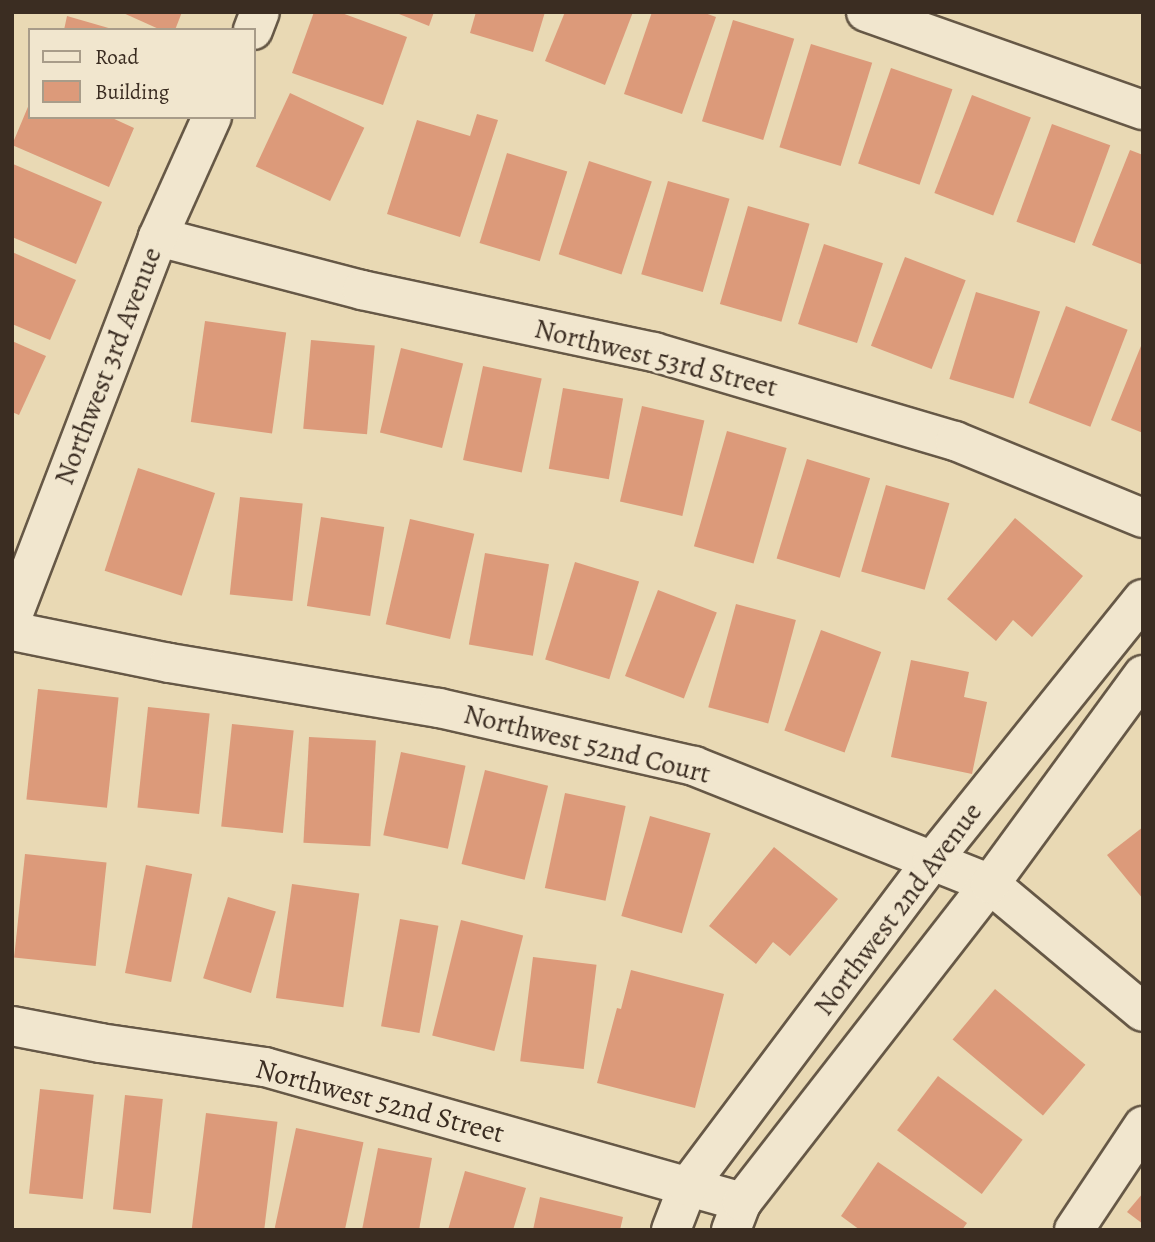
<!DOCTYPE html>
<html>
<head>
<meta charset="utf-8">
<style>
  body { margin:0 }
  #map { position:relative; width:1155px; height:1242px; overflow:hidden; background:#e9d9b4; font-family:Alegreya,serif }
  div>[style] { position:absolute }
  .building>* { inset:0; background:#dc9a7a; transform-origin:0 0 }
  .roads { filter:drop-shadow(2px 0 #665846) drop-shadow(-2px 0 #665846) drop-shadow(0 2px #665846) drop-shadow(0 -2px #665846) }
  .minor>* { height:38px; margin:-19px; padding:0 19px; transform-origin:19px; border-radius:19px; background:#f1e6ce }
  span { translate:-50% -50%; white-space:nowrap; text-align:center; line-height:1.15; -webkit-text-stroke:6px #f1e6ce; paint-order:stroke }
  .street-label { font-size:28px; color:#3b2d22 }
  .frame { position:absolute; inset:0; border:14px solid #3b2d22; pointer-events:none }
  .legend { position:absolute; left:28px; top:28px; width:228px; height:91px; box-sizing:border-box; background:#f1e6ce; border:2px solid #a89c89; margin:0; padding:9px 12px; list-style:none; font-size:21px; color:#3b2d22 }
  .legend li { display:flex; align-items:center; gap:14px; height:35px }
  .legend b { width:35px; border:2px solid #a89c89 }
</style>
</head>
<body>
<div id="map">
  <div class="building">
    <div style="clip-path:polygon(121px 12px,182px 12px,175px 30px,161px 30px)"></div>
    <div style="clip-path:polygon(314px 12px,339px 12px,407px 37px,383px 105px,292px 73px)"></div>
    <div style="clip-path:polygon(394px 12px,434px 12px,429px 26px)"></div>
    <div style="clip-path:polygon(476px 12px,545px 12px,533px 52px,470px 33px)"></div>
    <div style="clip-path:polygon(565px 12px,633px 12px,605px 85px,545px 61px)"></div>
    <div style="clip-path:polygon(652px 12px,702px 12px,716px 17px,682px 114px,624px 94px)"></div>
    <div style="clip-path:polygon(67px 16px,112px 29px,112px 30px,64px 30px)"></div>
    <div style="left:733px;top:20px;width:64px;height:106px;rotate:17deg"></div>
    <div style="left:811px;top:44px;width:64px;height:108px;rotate:17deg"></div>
    <div style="left:891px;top:68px;width:65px;height:101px;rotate:19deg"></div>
    <div style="left:290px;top:93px;width:82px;height:81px;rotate:25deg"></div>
    <div style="left:972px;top:95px;width:63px;height:105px;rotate:21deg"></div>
    <div style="clip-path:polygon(30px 102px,30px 117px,110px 117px,134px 128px,109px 187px,12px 145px)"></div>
    <div style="clip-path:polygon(477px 114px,498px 120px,460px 237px,387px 214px,417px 120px,470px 136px)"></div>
    <div style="left:1052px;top:124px;width:62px;height:104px;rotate:20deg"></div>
    <div style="clip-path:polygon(1130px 150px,1143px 155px,1143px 265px,1092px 245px)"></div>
    <div style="left:507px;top:153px;width:63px;height:94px;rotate:17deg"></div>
    <div style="left:589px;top:161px;width:66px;height:98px;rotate:18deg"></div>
    <div style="clip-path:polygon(13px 164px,102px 202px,76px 264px,12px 237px)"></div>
    <div style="left:668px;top:181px;width:64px;height:97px;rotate:16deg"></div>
    <div style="left:748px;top:206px;width:64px;height:102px;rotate:16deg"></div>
    <div style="left:824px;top:244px;width:62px;height:84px;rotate:18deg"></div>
    <div style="clip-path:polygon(12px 252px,76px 280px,50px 340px,12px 324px)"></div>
    <div style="left:905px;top:257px;width:65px;height:95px;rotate:21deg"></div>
    <div style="left:976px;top:292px;width:67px;height:91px;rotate:17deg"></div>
    <div style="left:1066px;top:306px;width:66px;height:104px;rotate:21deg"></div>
    <div style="left:205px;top:321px;width:82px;height:102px;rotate:8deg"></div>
    <div style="left:311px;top:340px;width:64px;height:89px;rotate:5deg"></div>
    <div style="clip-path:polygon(12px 341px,46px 356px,19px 415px,12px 412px)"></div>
    <div style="clip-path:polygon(1143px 341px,1143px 433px,1111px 420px)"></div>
    <div style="left:401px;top:348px;width:64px;height:87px;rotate:14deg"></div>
    <div style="left:483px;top:366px;width:60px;height:96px;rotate:12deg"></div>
    <div style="left:563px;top:388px;width:61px;height:82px;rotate:10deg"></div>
    <div style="left:642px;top:406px;width:64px;height:98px;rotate:13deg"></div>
    <div style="left:727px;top:431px;width:62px;height:120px;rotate:16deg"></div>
    <div style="left:807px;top:459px;width:66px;height:104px;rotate:17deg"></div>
    <div style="left:138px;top:468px;width:81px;height:108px;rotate:18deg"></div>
    <div style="left:886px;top:485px;width:66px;height:90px;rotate:16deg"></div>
    <div style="left:240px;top:497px;width:63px;height:98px;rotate:6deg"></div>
    <div style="left:321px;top:517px;width:64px;height:90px;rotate:9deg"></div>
    <div style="clip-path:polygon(1015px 518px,1083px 576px,1032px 637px,1013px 620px,996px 641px,947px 599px)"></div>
    <div style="left:410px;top:519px;width:66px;height:108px;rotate:13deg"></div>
    <div style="left:485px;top:553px;width:65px;height:93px;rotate:10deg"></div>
    <div style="left:575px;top:562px;width:67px;height:102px;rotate:17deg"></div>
    <div style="left:658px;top:590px;width:63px;height:92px;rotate:21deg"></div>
    <div style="left:736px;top:604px;width:62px;height:107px;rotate:15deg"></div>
    <div style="left:821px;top:630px;width:64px;height:107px;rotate:20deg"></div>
    <div style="clip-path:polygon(911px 660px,969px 672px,964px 697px,987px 702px,972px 774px,891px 757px)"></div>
    <div style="left:38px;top:689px;width:81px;height:111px;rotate:6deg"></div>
    <div style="left:148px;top:707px;width:62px;height:101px;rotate:6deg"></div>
    <div style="left:232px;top:724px;width:62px;height:103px;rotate:6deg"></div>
    <div style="left:309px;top:737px;width:67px;height:106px;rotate:3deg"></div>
    <div style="left:401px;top:752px;width:66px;height:85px;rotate:12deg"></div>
    <div style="left:485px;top:770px;width:65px;height:97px;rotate:14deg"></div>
    <div style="left:565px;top:793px;width:62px;height:97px;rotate:12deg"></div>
    <div style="left:650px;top:816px;width:63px;height:104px;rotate:16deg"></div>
    <div style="clip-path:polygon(1143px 827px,1143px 899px,1107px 855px)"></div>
    <div style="clip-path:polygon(774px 847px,838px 899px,790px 956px,773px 942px,756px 964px,709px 926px)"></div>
    <div style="left:25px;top:854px;width:82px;height:104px;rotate:6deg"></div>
    <div style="left:146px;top:865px;width:47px;height:110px;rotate:11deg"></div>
    <div style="left:292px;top:884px;width:68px;height:115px;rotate:8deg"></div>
    <div style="left:228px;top:897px;width:50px;height:85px;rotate:17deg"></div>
    <div style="left:400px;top:919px;width:39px;height:109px;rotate:10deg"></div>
    <div style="left:461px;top:920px;width:64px;height:119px;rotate:14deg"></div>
    <div style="left:533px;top:957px;width:64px;height:105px;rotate:7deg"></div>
    <div style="clip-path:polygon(631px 970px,724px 994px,695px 1108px,597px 1083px,617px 1008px,621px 1009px)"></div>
    <div style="left:995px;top:989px;width:118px;height:66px;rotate:40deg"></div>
    <div style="left:938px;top:1076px;width:106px;height:68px;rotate:37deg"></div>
    <div style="left:40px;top:1089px;width:54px;height:105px;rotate:6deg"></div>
    <div style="left:125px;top:1095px;width:38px;height:115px;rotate:6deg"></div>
    <div style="left:206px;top:1113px;width:72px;height:118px;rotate:7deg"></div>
    <div style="left:296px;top:1128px;width:69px;height:102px;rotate:12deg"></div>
    <div style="clip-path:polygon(378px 1148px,432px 1158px,419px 1230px,362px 1230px)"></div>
    <div style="clip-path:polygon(878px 1162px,967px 1223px,962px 1230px,860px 1230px,841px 1216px)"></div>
    <div style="clip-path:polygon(465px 1171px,526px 1188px,513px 1230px,448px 1230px)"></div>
    <div style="clip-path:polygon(1143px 1193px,1143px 1224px,1127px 1212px)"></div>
    <div style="clip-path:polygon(540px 1197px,623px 1217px,620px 1230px,533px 1230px)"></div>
  </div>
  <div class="roads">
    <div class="minor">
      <div style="left:866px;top:12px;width:294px;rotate:19.5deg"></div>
      <div style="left:253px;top:30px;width:19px;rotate:-69deg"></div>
      <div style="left:158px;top:237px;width:211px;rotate:14.6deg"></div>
      <div style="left:362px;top:290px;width:299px;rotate:12deg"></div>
      <div style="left:654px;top:352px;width:314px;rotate:16.5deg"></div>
      <div style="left:955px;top:441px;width:203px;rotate:22.3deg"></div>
      <div style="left:12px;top:618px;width:408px;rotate:-69deg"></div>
      <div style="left:158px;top:237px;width:132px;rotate:-65.8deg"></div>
      <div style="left:12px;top:631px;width:160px;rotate:11.5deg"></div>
      <div style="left:169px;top:663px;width:274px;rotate:9.5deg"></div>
      <div style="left:439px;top:708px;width:262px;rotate:12.8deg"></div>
      <div style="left:694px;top:766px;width:319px;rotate:21.7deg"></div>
      <div style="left:990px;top:884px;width:199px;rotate:39.9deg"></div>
      <div style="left:12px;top:1026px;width:90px;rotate:10.9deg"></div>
      <div style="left:100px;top:1043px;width:167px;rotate:8.3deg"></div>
      <div style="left:265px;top:1067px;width:496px;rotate:15.8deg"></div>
      <div style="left:671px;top:1230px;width:47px;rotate:-68.9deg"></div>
      <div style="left:688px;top:1186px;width:406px;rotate:-53.1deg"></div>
      <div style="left:932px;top:861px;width:336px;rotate:-51.2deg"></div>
      <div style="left:731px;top:1230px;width:30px;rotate:-69deg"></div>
      <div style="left:742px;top:1202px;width:403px;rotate:-52.1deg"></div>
      <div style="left:990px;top:884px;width:259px;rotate:-53.8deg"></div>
      <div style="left:1074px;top:1230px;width:125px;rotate:-56.4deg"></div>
    </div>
  </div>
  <div class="street-label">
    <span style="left:656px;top:358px;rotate:14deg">Northwest 53rd Street</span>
    <span style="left:108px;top:366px;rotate:-69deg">Northwest 3rd Avenue</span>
    <span style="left:587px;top:744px;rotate:14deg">Northwest 52nd Court</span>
    <span style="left:898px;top:909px;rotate:-53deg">Northwest 2nd Avenue</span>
    <span style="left:380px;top:1101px;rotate:15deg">Northwest 52nd Street</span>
  </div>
  <div class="frame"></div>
  <ul class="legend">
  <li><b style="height:9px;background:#f1e6ce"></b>Road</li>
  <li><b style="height:19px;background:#dc9a7a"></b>Building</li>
  </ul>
</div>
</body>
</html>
